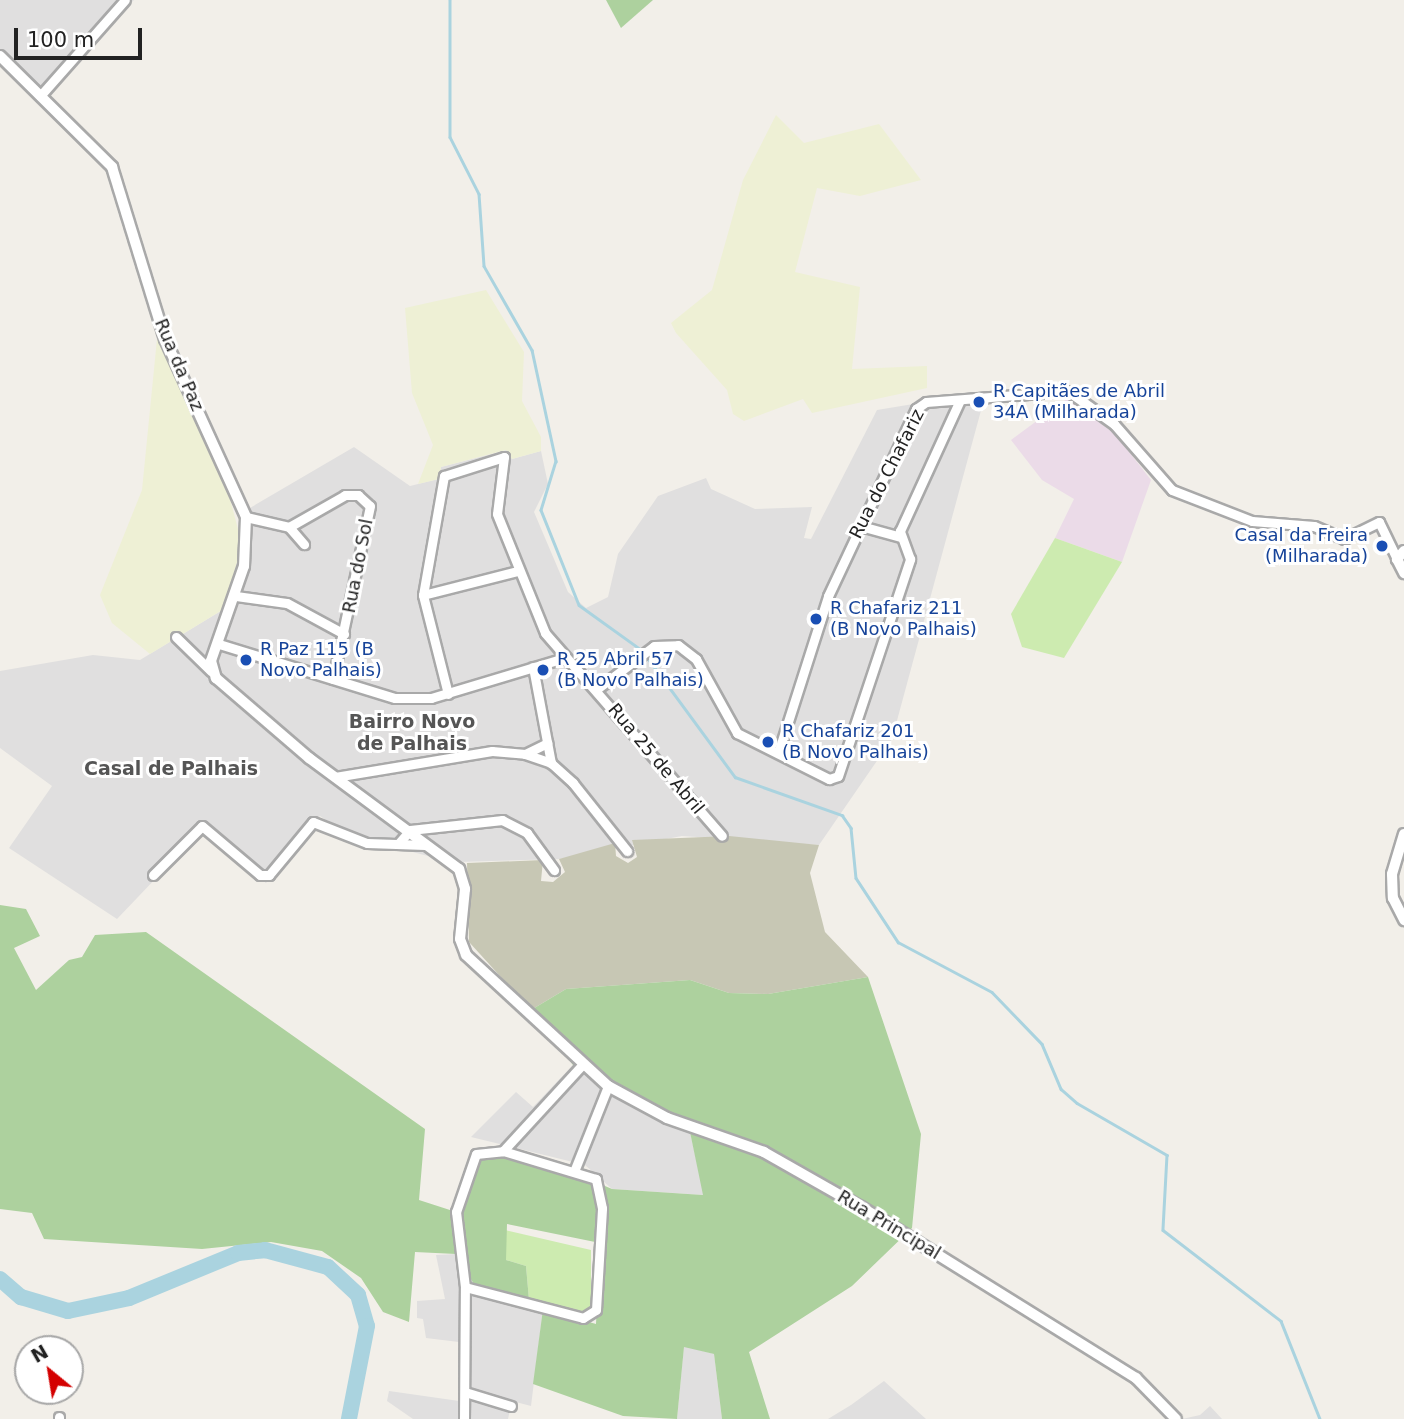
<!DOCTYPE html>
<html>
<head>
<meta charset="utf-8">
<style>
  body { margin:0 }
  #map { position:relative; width:1404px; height:1419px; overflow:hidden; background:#f2efe9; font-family:"DejaVu Sans",sans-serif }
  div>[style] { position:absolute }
  .residential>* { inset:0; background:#e0dfdf }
  .industrial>* { inset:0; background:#ebdbe8 }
  .construction>* { inset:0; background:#c7c7b4 }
  .farmland>* { inset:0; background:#eef0d5 }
  .grass>* { inset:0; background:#cdebb0 }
  .forest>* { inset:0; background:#add19e }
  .stream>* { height:2.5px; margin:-1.25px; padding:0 1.25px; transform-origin:1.25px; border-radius:1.25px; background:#aad3df }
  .river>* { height:16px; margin:-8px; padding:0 8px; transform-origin:8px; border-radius:8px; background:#aad3df }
  .roads { filter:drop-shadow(2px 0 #a9a9a9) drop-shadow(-2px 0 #a9a9a9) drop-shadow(0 2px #a9a9a9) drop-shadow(0 -2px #a9a9a9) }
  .minor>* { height:9px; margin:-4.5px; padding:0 4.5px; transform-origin:4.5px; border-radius:4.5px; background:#fff }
  .tertiary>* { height:10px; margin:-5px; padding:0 5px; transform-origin:5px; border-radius:5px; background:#fff }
  .dots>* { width:19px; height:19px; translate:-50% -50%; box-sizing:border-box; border:4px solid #fff; border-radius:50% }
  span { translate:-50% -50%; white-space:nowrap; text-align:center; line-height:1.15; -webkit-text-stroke:6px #fff; paint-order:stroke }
  .street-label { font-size:18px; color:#222 }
  .transit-label { font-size:18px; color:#164399 }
  .left { translate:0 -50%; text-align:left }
  .right { translate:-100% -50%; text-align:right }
  .neighbourhood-label { font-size:19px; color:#555; font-weight:700 }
  .north { position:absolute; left:14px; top:1335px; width:70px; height:70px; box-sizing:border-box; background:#fff; border:2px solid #a7a7a7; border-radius:50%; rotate:330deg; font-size:19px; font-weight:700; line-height:28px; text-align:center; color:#222 }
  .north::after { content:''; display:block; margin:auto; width:24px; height:32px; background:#d40000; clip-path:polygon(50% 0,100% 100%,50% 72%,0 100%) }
  .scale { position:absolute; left:14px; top:28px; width:128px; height:32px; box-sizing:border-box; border:4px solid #222; border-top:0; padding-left:9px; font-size:21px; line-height:24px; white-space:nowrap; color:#222; -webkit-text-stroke:5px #fff; paint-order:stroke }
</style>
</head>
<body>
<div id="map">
  <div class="residential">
    <div style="clip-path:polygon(0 0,134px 0,47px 93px,0 55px)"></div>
    <div style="clip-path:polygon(986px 392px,892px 739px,819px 845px,682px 836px,559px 859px,457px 862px,447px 869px,428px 856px,347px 835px,320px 816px,266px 883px,200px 832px,117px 919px,9px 848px,52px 786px,0 748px,0 671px,93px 655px,140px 660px,224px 609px,242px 527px,238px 515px,354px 447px,410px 486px,438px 479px,441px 467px,507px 450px,512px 459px,541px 451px,548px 484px,534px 512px,568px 592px,586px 608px,608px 597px,618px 554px,658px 496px,706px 478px,711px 489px,755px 509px,812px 507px,804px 538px,811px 539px,877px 410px)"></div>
    <div style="clip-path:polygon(573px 1065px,617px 1098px,690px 1132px,704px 1195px,612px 1189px,585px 1165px,471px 1137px,516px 1092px,533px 1107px)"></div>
    <div style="clip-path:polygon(457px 1254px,466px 1279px,543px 1309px,531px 1406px,512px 1401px,508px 1419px,413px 1419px,387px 1401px,389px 1391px,459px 1401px,459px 1342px,426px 1338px,423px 1319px,417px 1318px,417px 1301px,445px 1299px,436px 1255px)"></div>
    <div style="clip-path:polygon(684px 1346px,714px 1354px,722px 1419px,677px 1419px)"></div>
    <div style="clip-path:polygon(884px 1381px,926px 1419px,828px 1419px,851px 1405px)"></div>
    <div style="clip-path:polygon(1210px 1406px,1222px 1419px,1182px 1419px,1200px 1415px)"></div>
  </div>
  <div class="industrial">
    <div style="clip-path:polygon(1068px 398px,1116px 435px,1151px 480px,1122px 562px,1055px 538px,1074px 499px,1042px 480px,1011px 440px)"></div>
  </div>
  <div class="construction">
    <div style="clip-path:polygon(729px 836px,819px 845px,810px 873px,825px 932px,868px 977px,768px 994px,729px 993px,690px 980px,566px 989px,531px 1010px,469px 942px,467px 863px,543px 860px,541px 881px,553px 882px,565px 872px,559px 859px,615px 843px,616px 856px,628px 863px,637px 857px,632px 840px)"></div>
  </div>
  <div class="farmland">
    <div style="clip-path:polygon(776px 115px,804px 143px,879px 124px,921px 180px,860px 196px,817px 188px,795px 272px,860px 287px,852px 369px,927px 366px,927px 388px,812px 413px,803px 399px,744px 421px,733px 414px,727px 390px,676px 333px,671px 323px,712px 290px,743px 180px)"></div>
    <div style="clip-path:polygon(486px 290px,524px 352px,522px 401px,541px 437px,541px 451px,512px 459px,506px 450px,441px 467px,439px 479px,418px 484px,433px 445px,412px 393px,405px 308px)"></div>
    <div style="clip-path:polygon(157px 339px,222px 469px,242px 544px,224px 609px,150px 654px,112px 623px,100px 595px,142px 490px)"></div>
  </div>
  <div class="grass">
    <div style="clip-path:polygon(1055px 538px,1122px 562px,1064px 658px,1022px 647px,1011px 614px)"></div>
    <div style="clip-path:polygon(505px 1230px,591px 1250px,591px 1313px,529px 1300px,526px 1266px,506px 1260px)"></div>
  </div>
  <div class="forest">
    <div style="clip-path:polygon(606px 0,653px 0,621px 28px)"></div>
    <div style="clip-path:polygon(0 905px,26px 909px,40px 936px,14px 948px,36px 990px,69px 960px,82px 957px,95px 935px,146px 932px,425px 1129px,419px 1200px,453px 1211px,477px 1155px,489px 1151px,570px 1171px,612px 1189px,703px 1195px,690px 1132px,617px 1098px,573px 1065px,531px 1010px,566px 989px,690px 980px,729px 993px,768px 994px,868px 977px,921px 1134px,912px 1228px,852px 1286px,749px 1352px,770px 1419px,722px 1419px,714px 1354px,684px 1347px,677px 1419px,623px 1416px,533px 1384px,543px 1309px,596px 1324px,600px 1243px,507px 1224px,506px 1260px,526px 1266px,529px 1300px,475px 1286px,456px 1254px,415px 1252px,409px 1322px,383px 1312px,361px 1278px,322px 1251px,271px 1242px,202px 1249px,44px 1239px,32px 1213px,0 1209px)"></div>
  </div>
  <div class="stream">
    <div style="left:450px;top:0;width:137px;rotate:90deg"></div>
    <div style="left:450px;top:137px;width:64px;rotate:63deg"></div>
    <div style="left:479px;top:194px;width:72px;rotate:86deg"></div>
    <div style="left:484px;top:266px;width:97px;rotate:60.3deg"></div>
    <div style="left:532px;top:350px;width:114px;rotate:77.8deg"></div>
    <div style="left:556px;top:461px;width:51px;rotate:107deg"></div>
    <div style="left:541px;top:510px;width:102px;rotate:68.2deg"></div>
    <div style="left:579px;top:605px;width:79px;rotate:35.7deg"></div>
    <div style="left:647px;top:657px;width:149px;rotate:53.7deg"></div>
    <div style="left:735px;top:777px;width:114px;rotate:19.6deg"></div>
    <div style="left:842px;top:815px;width:16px;rotate:55deg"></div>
    <div style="left:851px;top:828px;width:50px;rotate:84.3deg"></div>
    <div style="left:856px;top:878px;width:77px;rotate:56.7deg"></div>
    <div style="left:898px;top:942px;width:106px;rotate:28deg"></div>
    <div style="left:992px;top:992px;width:72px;rotate:46.1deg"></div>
    <div style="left:1042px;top:1044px;width:49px;rotate:67.1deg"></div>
    <div style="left:1061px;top:1089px;width:21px;rotate:41deg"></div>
    <div style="left:1077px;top:1103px;width:104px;rotate:30deg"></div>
    <div style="left:1167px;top:1155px;width:75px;rotate:93.1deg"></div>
    <div style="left:1163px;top:1230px;width:149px;rotate:37.6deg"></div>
    <div style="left:1281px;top:1321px;width:105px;rotate:68.3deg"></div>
  </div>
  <div class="river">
    <div style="left:0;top:1279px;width:28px;rotate:41deg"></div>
    <div style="left:21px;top:1297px;width:49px;rotate:16.6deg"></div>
    <div style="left:68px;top:1311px;width:62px;rotate:-12deg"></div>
    <div style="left:129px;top:1298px;width:118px;rotate:-22.4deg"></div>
    <div style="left:238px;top:1253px;width:27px;rotate:-6deg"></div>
    <div style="left:265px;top:1250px;width:65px;rotate:15.1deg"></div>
    <div style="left:328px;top:1267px;width:41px;rotate:43deg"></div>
    <div style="left:358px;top:1295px;width:32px;rotate:74deg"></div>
    <div style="left:367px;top:1326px;width:95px;rotate:101deg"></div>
  </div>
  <div class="roads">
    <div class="minor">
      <div style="left:40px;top:96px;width:128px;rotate:-48.5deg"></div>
      <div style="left:246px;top:517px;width:44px;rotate:13.1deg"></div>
      <div style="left:289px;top:527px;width:64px;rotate:-29.7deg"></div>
      <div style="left:345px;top:495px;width:13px"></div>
      <div style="left:358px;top:495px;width:16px;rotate:43deg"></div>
      <div style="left:370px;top:506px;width:177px;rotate:102.1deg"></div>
      <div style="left:861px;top:526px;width:41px;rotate:15.4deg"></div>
      <div style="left:289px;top:527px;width:23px;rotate:49deg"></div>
      <div style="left:423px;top:595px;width:97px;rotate:-14.3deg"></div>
      <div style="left:236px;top:596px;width:51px;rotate:7.8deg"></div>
      <div style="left:287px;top:603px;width:65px;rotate:28.5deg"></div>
      <div style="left:176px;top:637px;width:49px;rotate:44.2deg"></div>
      <div style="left:219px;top:644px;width:184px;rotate:17.1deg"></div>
      <div style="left:395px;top:698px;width:36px"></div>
      <div style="left:431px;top:698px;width:139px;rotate:-16.7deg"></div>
      <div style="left:533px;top:667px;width:98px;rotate:79.4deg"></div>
      <div style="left:597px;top:689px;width:71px;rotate:-37deg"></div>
      <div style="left:654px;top:646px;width:24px;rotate:-2deg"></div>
      <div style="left:678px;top:645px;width:23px;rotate:38deg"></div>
      <div style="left:696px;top:659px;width:85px;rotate:61deg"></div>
      <div style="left:737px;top:733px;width:103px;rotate:26.6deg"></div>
      <div style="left:829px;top:779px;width:9px;rotate:-18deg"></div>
      <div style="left:838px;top:776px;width:229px;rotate:-71.6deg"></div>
      <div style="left:910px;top:559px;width:30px;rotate:-110deg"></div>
      <div style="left:900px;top:531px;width:144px;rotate:-65.4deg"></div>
      <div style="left:448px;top:694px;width:102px;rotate:-104.2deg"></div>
      <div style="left:423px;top:595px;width:121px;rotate:-80deg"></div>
      <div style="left:444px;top:476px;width:63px;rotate:-17.6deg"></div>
      <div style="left:504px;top:457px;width:57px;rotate:97deg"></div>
      <div style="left:497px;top:514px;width:128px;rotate:68deg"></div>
      <div style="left:545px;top:633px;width:269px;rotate:48.9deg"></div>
      <div style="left:778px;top:753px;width:165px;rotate:-72.3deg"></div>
      <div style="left:828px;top:596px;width:207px;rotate:-64.8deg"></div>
      <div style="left:916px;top:409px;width:12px;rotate:-35deg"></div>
      <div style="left:926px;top:402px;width:142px;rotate:-4.4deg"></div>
      <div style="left:1068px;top:391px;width:57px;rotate:35.7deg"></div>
      <div style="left:1114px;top:424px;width:88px;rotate:48.7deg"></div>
      <div style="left:1172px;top:490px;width:86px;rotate:21.2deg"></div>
      <div style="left:1252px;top:521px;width:62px;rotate:4.6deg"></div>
      <div style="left:1314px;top:526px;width:33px;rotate:23deg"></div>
      <div style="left:1344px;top:539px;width:39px;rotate:-26deg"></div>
      <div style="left:1379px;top:522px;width:41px;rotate:64.1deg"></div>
      <div style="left:525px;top:754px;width:25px;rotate:-26deg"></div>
      <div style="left:335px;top:777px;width:159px;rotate:-9.4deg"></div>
      <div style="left:492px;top:751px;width:33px;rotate:5deg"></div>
      <div style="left:525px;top:754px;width:28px;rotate:19deg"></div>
      <div style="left:551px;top:763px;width:30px;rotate:42deg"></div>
      <div style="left:573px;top:783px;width:87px;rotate:51.5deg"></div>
      <div style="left:398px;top:844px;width:18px;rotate:-49deg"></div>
      <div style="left:410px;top:830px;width:93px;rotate:-6.2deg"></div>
      <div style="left:502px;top:820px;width:28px;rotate:27deg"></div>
      <div style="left:527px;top:833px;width:46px;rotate:53.9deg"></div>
      <div style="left:153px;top:875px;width:69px;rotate:-45deg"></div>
      <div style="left:202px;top:826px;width:76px;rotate:40.2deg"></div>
      <div style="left:260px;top:875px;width:9px"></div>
      <div style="left:269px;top:875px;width:69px;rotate:-50.3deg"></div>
      <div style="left:313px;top:822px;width:58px;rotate:21.3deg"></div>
      <div style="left:367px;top:843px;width:58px;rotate:2deg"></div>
      <div style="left:575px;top:1169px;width:89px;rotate:-68.3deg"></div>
      <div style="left:465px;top:1287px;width:122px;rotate:14.7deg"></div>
      <div style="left:583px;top:1318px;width:15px;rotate:-32deg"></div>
      <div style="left:596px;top:1310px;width:102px;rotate:-86.6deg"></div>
      <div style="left:602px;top:1208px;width:30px;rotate:-102deg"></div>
      <div style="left:596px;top:1179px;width:97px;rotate:-163.2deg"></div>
      <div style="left:465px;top:1392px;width:48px;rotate:16.9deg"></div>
      <div style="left:59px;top:1419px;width:2px;rotate:-90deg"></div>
      <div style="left:464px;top:1419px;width:132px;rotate:-89.6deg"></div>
      <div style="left:465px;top:1287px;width:76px;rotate:-96.8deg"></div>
      <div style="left:456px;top:1212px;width:61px;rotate:-71deg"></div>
      <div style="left:476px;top:1154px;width:27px;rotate:-6deg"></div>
      <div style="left:503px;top:1151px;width:117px;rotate:-47.4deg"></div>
    </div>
    <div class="tertiary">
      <div style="left:0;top:56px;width:158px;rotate:44.7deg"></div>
      <div style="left:112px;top:167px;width:180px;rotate:72.9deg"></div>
      <div style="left:165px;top:339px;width:196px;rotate:65.5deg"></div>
      <div style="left:246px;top:517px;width:49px;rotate:92.3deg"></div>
      <div style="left:244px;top:566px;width:101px;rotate:109.2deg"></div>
      <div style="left:211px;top:661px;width:18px;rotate:74deg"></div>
      <div style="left:216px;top:678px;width:123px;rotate:40.7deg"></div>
      <div style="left:309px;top:758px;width:187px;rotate:36.5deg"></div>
      <div style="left:459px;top:869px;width:21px;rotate:73deg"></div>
      <div style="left:465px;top:889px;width:50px;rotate:95.7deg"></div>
      <div style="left:460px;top:939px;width:17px;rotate:69deg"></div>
      <div style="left:466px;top:955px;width:193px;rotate:42.7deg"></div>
      <div style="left:608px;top:1086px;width:67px;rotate:28.5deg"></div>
      <div style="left:667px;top:1118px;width:103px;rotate:19.3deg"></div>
      <div style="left:764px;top:1152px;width:112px;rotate:29.6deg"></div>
      <div style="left:861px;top:1207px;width:324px;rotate:31.9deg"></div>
      <div style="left:1136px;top:1378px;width:57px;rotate:45.7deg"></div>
      <div style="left:1404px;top:551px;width:11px;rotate:131deg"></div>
      <div style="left:1397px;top:559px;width:16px;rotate:63deg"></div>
      <div style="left:1404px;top:834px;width:42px;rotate:106.7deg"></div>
      <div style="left:1392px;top:874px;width:24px;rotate:88deg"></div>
      <div style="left:1393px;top:898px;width:25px;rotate:63deg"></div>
    </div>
  </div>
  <div class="dots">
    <div style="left:979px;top:402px;background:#1a4fb4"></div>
    <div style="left:1382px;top:546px;background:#1a4fb4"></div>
    <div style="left:816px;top:619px;background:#1a4fb4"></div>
    <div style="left:246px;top:660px;background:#1a4fb4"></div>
    <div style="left:543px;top:670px;background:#1a4fb4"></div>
    <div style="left:768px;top:742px;background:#1a4fb4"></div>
  </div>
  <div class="street-label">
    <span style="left:179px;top:365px;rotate:67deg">Rua da Paz</span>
    <span style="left:887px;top:474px;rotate:-63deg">Rua do Chafariz</span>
    <span style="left:358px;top:566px;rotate:-79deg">Rua do Sol</span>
    <span style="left:656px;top:759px;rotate:50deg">Rua 25 de Abril</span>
    <span style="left:889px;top:1225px;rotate:31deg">Rua Principal</span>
  </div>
  <div class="transit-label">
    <span class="left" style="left:993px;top:402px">R Capitães de Abril<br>34A (Milharada)</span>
    <span class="right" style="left:1368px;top:546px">Casal da Freira<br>(Milharada)</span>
    <span class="left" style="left:830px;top:619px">R Chafariz 211<br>(B Novo Palhais)</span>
    <span class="left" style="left:260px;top:660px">R Paz 115 (B<br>Novo Palhais)</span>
    <span class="left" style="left:557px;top:670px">R 25 Abril 57<br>(B Novo Palhais)</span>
    <span class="left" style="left:782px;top:742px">R Chafariz 201<br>(B Novo Palhais)</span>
  </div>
  <div class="neighbourhood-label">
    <span style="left:412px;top:733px">Bairro Novo<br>de Palhais</span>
    <span style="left:171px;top:769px">Casal de Palhais</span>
  </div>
  <div class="north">N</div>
  <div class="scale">100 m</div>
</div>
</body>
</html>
